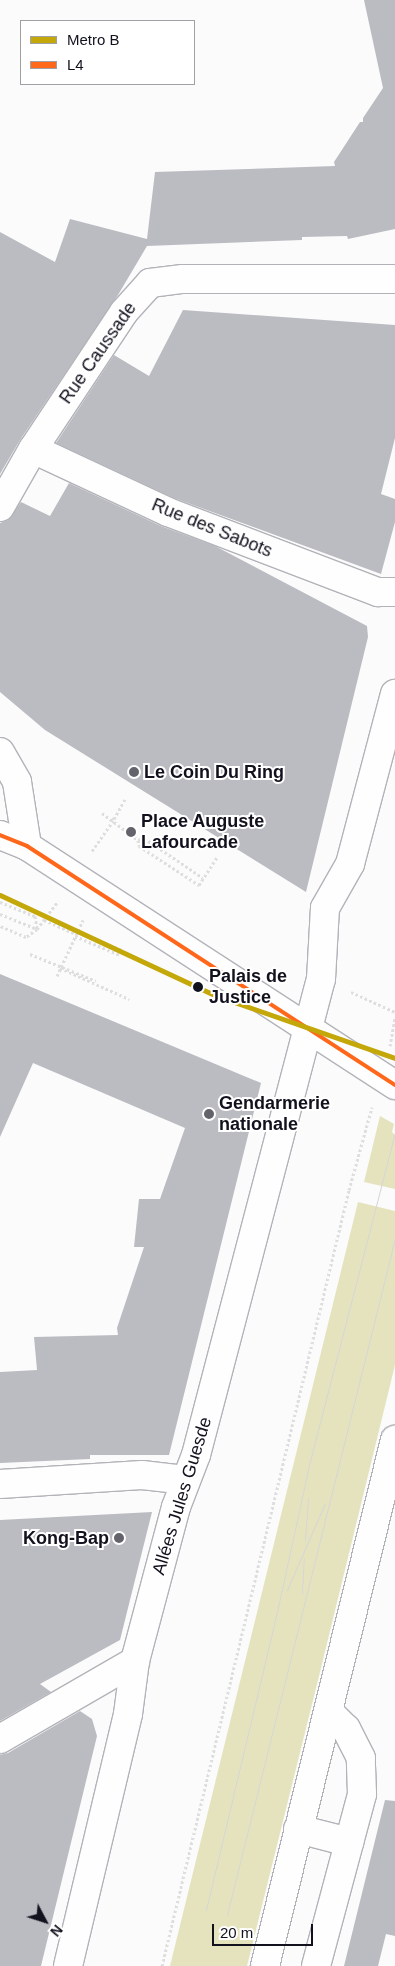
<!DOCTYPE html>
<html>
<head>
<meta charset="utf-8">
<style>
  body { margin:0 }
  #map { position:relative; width:395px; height:1966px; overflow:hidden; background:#fbfbfb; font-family:Helvetica,sans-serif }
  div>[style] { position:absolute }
  .green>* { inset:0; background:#e5e3be }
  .building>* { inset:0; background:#bbbcc2 }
  .path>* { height:3px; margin-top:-1.5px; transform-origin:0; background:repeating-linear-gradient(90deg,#dedede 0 2.5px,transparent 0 5px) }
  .roads { filter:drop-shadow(1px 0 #b2b3b9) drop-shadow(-1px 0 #b2b3b9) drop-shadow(0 1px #b2b3b9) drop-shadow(0 -1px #b2b3b9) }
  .minor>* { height:28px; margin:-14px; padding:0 14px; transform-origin:14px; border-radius:14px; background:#fefefe }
  .major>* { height:28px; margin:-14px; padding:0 14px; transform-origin:14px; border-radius:14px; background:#fefefe }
  .tram>* { height:1px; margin:-0.5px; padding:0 0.5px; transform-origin:0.5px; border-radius:0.5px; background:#d6d6d6 }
  .bus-1>* { height:4px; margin:-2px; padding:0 2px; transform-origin:2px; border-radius:2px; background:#ff671b }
  .metro-1>* { height:5px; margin:-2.5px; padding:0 2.5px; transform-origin:2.5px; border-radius:2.5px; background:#c4a708 }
  .dots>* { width:14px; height:14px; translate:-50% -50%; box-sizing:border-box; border:2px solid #fff; border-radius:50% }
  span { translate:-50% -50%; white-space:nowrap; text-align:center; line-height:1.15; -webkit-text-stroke:4px #fff; paint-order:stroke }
  .street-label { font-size:18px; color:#11121e }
  .poi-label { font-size:18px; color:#11121e; font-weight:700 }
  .left { translate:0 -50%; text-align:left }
  .right { translate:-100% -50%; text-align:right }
  .stop-label { font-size:18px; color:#11121e; font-weight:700 }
  .legend { position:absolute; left:20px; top:20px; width:175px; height:65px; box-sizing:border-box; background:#fff; border:1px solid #a0a0a5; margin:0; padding:6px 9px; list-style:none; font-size:15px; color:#11121e }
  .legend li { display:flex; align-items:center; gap:10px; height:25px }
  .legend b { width:25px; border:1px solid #a0a0a5 }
  .north { position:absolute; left:20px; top:1896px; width:50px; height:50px; -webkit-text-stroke:4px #fff; paint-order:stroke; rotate:130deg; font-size:14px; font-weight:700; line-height:20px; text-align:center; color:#11121e }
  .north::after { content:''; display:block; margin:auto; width:18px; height:22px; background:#11121e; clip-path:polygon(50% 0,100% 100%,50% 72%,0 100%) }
  .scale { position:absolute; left:212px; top:1924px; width:101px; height:22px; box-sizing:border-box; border:2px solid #11121e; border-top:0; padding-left:6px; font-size:15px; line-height:18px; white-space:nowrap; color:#11121e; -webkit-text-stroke:4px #fff; paint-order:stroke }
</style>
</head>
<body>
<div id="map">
  <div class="green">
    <div style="clip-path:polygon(380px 1116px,394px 1124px,392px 1132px,395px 1135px,395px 1189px,364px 1182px)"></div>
    <div style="clip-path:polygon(358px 1202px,395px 1211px,395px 1365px,320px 1672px,247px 1966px,170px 1966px)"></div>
  </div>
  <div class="building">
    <div style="clip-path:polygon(364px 0,395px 0,395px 229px,348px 239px,347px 236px,302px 237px,302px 240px,147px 246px,118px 295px,20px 440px,0 474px,0 232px,55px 262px,70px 219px,147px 239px,155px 172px,335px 166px,334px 162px,360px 122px,363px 122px,363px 118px,383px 88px)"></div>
    <div style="clip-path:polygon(183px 310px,395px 325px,395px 438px,381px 494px,395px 499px,395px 522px,381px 574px,174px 498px,56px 443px,114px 355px,149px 376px)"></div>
    <div style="clip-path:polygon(69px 483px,161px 526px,215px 546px,367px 626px,368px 637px,306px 892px,45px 730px,0 692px,0 523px,8px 520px,21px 502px,50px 516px)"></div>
    <div style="clip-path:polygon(0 974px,261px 1083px,169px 1455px,90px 1455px,90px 1459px,0 1463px,0 1372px,37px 1370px,34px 1337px,118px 1335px,117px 1328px,144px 1247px,134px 1247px,139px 1199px,160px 1199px,185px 1128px,33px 1063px,0 1137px)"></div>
    <div style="clip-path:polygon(152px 1512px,120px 1640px,40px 1684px,51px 1692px,0 1721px,0 1520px)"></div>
    <div style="clip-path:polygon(80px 1711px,92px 1719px,97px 1736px,41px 1966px,0 1966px,0 1755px,8px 1753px)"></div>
    <div style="clip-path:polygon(385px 1800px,395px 1801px,395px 1936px,386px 1934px,378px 1966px,344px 1966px)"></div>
  </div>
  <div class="path">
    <div style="left:102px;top:813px;width:45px;rotate:36.9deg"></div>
    <div style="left:138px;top:840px;width:6px;rotate:-18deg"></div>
    <div style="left:144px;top:838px;width:71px;rotate:34.1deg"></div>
    <div style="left:112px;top:818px;width:2px;rotate:27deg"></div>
    <div style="left:114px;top:819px;width:23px;rotate:-61deg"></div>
    <div style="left:138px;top:840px;width:6px;rotate:81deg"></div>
    <div style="left:139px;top:846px;width:72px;rotate:33deg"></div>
    <div style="left:199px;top:885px;width:33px;rotate:-57deg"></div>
    <div style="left:92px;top:851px;width:37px;rotate:-55deg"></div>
    <div style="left:0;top:902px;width:38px;rotate:22deg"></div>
    <div style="left:35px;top:916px;width:13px;rotate:81deg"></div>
    <div style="left:37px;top:929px;width:34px;rotate:-53deg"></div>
    <div style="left:0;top:914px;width:40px;rotate:22deg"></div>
    <div style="left:37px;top:929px;width:14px;rotate:144deg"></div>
    <div style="left:26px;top:937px;width:28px;rotate:-157deg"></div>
    <div style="left:44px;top:920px;width:35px;rotate:24deg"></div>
    <div style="left:77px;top:932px;width:48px;rotate:21.8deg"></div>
    <div style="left:75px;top:936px;width:49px;rotate:22.9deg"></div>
    <div style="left:30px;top:954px;width:71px;rotate:22.2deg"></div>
    <div style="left:60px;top:968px;width:76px;rotate:24.2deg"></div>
    <div style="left:57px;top:976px;width:62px;rotate:-65.1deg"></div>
    <div style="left:351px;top:992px;width:48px;rotate:24.4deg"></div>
    <div style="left:390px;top:1046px;width:29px;rotate:-80deg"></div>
    <div style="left:162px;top:1966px;width:798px;rotate:-76.45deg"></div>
    <div style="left:349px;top:1190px;width:86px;rotate:-74.5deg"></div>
  </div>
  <div class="roads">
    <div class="minor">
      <div style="left:33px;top:449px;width:149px;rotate:25deg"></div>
      <div style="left:168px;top:512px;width:225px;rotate:20.9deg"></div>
      <div style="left:378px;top:592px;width:17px"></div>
      <div style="left:0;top:507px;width:67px;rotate:-60.4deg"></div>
      <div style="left:33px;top:449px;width:164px;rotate:-56.4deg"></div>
      <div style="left:124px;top:312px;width:39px;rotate:-48deg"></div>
      <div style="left:150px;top:283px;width:33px;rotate:-7deg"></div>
      <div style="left:183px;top:279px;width:212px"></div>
      <div style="left:0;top:752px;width:34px;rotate:60deg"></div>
      <div style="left:17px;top:782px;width:65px;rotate:81.1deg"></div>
      <div style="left:0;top:1484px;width:142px;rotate:-3.6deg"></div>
      <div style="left:142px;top:1475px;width:43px;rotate:6.6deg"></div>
      <div style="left:0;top:1739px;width:156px;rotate:-30deg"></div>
      <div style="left:298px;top:1829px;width:53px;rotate:14.3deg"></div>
      <div style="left:68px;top:1966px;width:259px;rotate:-76.6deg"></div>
      <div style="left:128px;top:1714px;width:53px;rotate:-82.5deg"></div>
      <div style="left:135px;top:1661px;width:159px;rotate:-75.1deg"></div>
      <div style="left:176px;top:1507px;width:56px;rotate:-69deg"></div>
      <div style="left:196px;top:1455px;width:492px;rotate:-75.3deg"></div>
      <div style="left:321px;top:979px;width:71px;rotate:-86.8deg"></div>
      <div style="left:325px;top:908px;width:51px;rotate:-60.4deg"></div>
      <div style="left:350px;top:864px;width:176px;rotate:-75.2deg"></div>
      <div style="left:316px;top:1966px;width:178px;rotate:-75deg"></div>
      <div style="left:362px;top:1794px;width:36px;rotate:-92deg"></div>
      <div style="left:361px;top:1758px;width:33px;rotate:-117deg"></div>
      <div style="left:346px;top:1729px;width:25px;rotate:-135deg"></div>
    </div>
    <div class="major">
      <div style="left:0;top:835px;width:29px;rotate:22deg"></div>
      <div style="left:27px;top:846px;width:439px;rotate:33deg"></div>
      <div style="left:265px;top:1966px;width:542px;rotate:-76.12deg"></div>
    </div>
  </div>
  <div class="tram">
    <div style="left:305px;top:1540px;width:42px;rotate:-85.9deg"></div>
    <div style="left:287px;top:1590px;width:95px;rotate:-66.4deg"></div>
    <div style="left:302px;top:1593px;width:35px;rotate:-87deg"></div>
    <div style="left:206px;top:1910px;width:306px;rotate:-76.6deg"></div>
    <div style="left:277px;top:1612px;width:150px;rotate:-77.7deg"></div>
    <div style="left:309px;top:1465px;width:343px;rotate:-75.5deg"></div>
    <div style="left:227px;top:1915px;width:698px;rotate:-76.06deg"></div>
  </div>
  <div class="bus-1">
    <div style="left:0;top:835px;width:29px;rotate:22deg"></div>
    <div style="left:27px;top:846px;width:439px;rotate:33deg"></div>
  </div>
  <div class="metro-1">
    <div style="left:0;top:895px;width:236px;rotate:25deg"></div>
    <div style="left:214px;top:995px;width:192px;rotate:19.2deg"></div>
  </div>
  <div class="dots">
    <div style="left:134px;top:772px;background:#63646b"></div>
    <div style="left:131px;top:832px;background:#63646b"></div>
    <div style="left:198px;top:987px;background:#11121e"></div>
    <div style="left:209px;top:1114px;background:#63646b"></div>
    <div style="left:119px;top:1538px;background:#63646b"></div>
  </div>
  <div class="street-label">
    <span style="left:98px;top:353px;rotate:-55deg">Rue Caussade</span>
    <span style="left:212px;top:528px;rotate:22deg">Rue des Sabots</span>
    <span style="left:182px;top:1496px;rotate:-73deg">Allées Jules Guesde</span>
  </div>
  <div class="poi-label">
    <span class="left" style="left:144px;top:772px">Le Coin Du Ring</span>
    <span class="left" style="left:141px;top:832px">Place Auguste<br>Lafourcade</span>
    <span class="left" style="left:219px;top:1114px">Gendarmerie<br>nationale</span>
    <span class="right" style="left:109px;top:1538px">Kong-Bap</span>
  </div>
  <div class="stop-label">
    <span class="left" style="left:209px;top:987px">Palais de<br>Justice</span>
  </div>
  <ul class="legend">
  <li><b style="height:6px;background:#c4a708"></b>Metro B</li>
  <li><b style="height:6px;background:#ff671b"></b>L4</li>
  </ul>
  <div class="north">N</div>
  <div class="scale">20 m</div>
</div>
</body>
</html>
